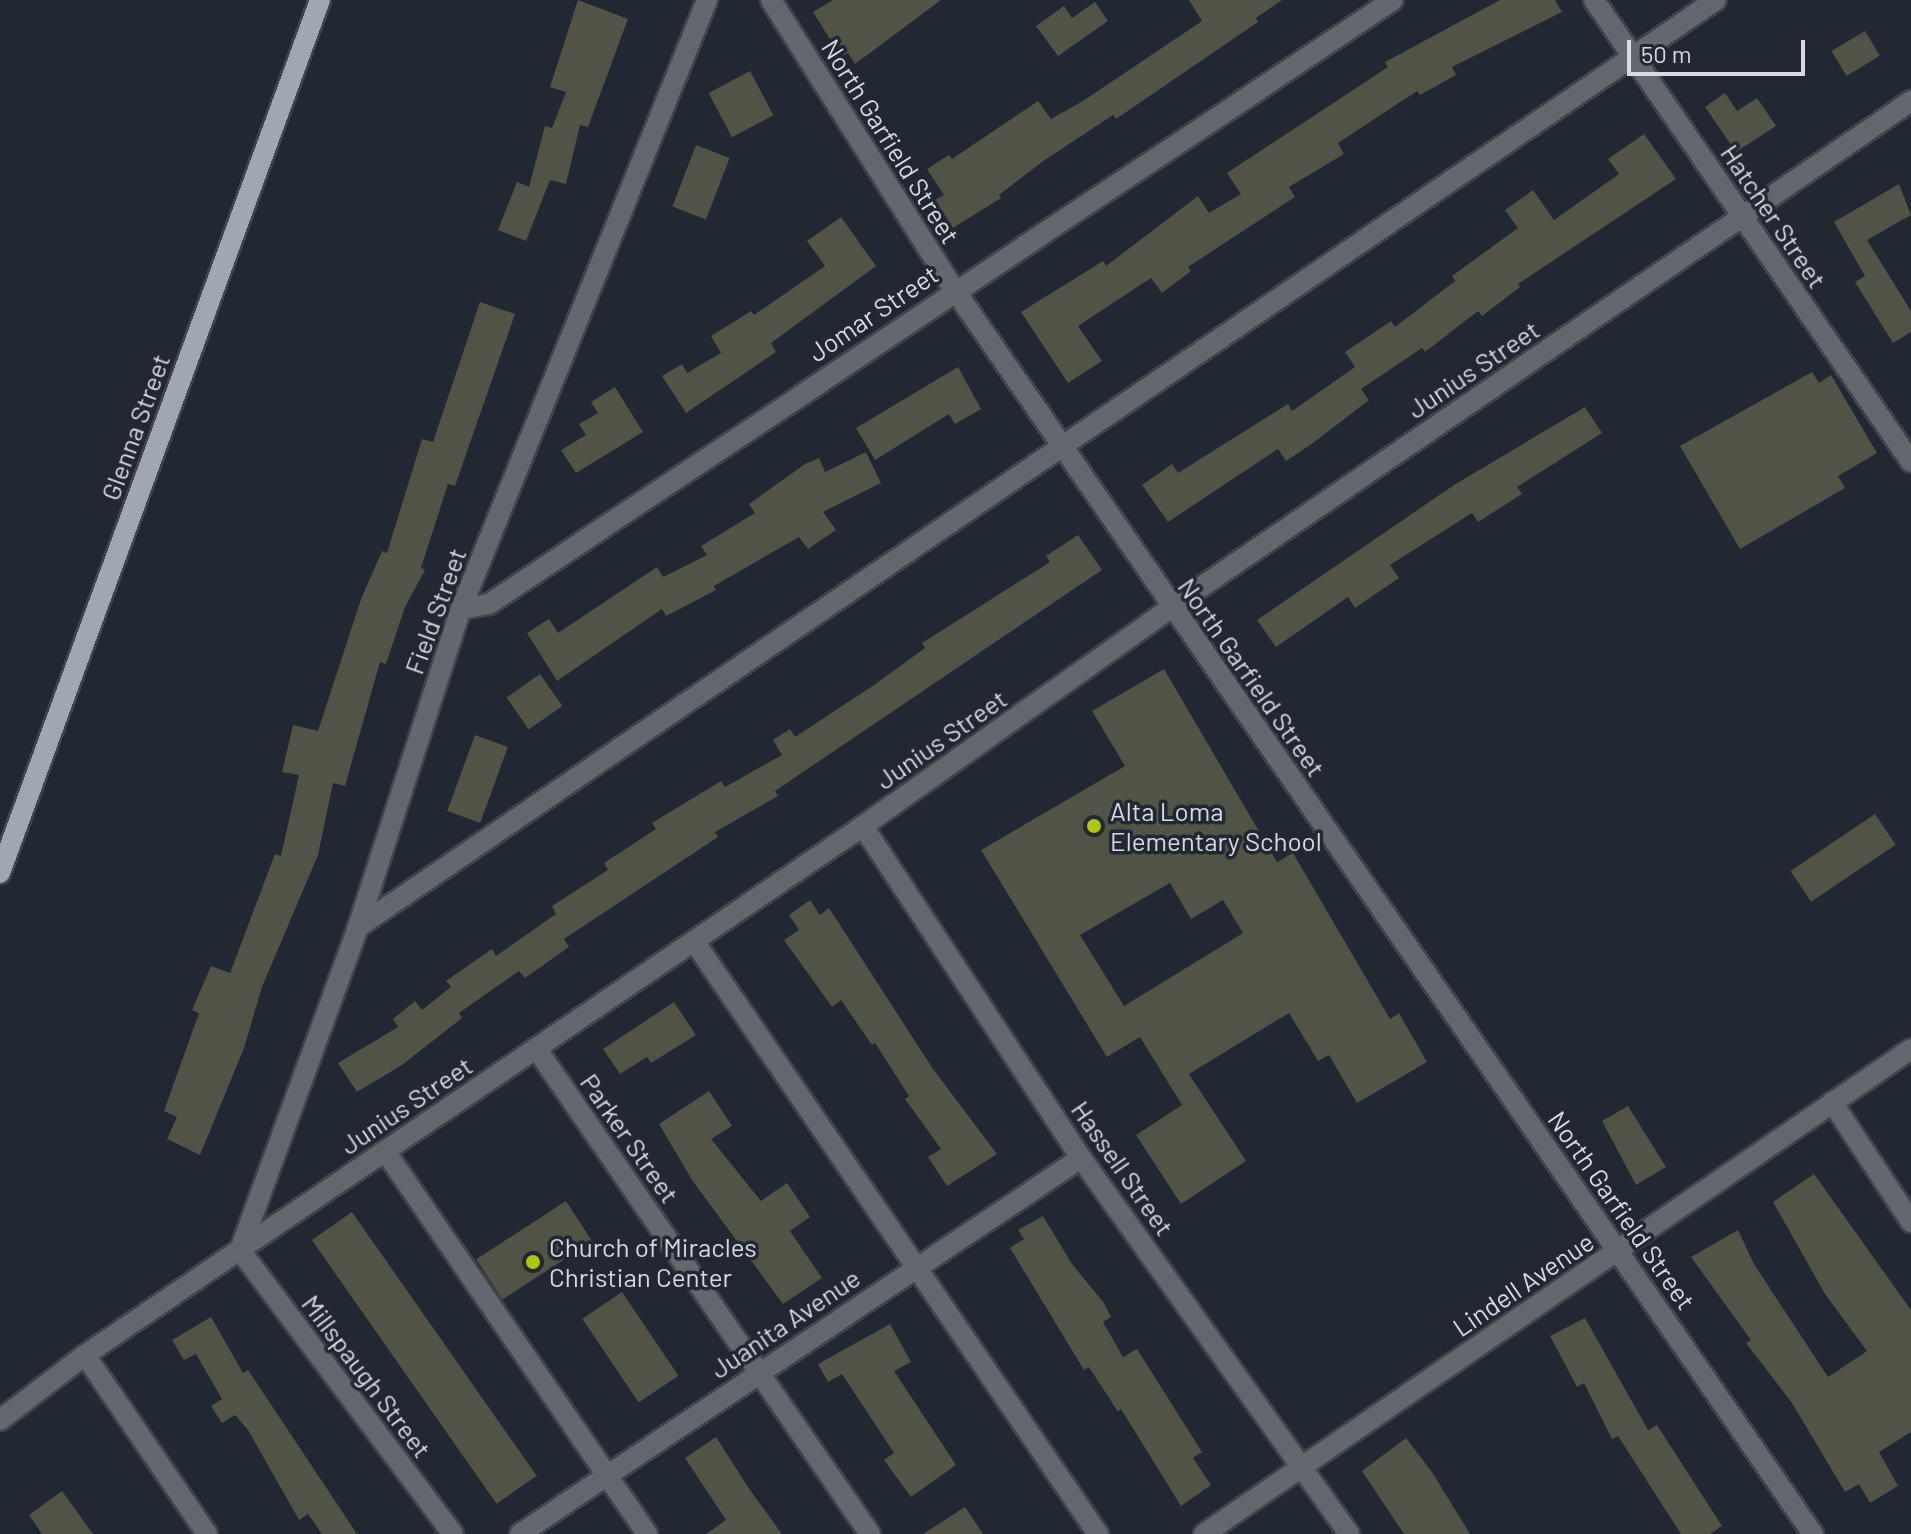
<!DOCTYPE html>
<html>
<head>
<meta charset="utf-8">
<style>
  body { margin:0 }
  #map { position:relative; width:1911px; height:1534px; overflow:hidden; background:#212733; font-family:Barlow,sans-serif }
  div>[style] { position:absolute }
  .building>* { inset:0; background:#505345; transform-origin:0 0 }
  .roads { filter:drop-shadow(2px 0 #3e444f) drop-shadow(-2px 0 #3e444f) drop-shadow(0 2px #3e444f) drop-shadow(0 -2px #3e444f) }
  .minor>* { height:20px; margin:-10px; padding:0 10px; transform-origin:10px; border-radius:10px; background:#64676d }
  .major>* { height:20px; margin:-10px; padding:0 10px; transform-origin:10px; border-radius:10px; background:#a0a6b3 }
  .dots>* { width:22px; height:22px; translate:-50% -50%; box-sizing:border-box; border:4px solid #212733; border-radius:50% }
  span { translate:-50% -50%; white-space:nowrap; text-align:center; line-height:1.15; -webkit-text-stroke:7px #212733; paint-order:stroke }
  .street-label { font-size:26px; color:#d6dae2 }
  .poi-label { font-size:26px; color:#d6dae2 }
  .left { translate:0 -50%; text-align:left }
  .scale { position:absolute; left:1627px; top:40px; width:178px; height:36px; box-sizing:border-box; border:4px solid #d6dae2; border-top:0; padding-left:10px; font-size:24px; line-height:28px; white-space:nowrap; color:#d6dae2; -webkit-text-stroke:6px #212733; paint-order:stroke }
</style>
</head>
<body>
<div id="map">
  <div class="building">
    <div style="clip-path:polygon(578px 0,628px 19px,588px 127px,580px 125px,566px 184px,550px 180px,526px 241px,498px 230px,517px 182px,529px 187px,545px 126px,552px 128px,566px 92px,550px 87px)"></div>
    <div style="clip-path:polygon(833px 0,941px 0,855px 64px,848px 53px,841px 57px,813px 12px)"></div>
    <div style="clip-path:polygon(1189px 0,1282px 0,1256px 18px,1258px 22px,1116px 119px,1113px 115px,1042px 162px,999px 195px,1001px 198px,953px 228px,935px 200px,944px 195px,927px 169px,949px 155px,952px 159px,1038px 101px,1051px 119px,1083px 101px,1202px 21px)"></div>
    <div style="clip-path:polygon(1500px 0,1555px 0,1562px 12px,1452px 67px,1456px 75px,1420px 95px,1417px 91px,1338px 143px,1344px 154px,1289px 187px,1295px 197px,1188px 267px,1191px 271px,1162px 293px,1151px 278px,1078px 326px,1102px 361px,1068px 383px,1021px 312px,1103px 261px,1106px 266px,1198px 196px,1209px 213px,1241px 194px,1227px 173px,1388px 67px,1385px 62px)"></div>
    <div style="clip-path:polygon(1095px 2px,1108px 21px,1058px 56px,1036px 26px,1064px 6px,1072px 18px)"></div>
    <div style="left:1865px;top:31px;width:29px;height:39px;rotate:59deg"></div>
    <div style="left:750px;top:71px;width:50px;height:47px;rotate:62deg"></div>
    <div style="clip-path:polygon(1725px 93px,1737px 111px,1757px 98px,1776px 126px,1736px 152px,1705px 107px)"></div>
    <div style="clip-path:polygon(1644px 134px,1676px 179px,1518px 284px,1520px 287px,1482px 316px,1478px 311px,1425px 352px,1422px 348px,1361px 389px,1369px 400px,1313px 443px,1286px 461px,1278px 449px,1168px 522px,1142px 485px,1172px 464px,1178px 473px,1288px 404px,1292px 411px,1355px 367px,1345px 352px,1391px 321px,1395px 327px,1455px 281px,1452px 276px,1518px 228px,1505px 210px,1533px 190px,1554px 220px,1619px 174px,1608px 159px)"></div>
    <div style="left:696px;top:145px;width:36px;height:66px;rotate:21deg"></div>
    <div style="clip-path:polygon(1899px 184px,1911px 215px,1867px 240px,1911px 311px,1911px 332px,1893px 343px,1855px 282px,1865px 276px,1834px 222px)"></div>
    <div style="clip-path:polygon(841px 217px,876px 266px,771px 343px,776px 352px,686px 413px,662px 376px,682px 364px,687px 373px,721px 353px,711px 336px,751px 311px,754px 315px,825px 266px,807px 241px)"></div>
    <div style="clip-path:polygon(480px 302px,515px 314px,455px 486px,448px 484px,421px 568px,425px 570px,405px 607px,386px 664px,380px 662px,345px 786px,333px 783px,318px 855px,262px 987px,244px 1048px,200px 1155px,167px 1139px,177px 1117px,164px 1111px,199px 1013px,192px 1010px,211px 966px,230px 973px,275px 854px,281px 856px,299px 775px,282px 772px,293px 725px,318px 731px,361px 599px,382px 551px,387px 553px,422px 439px,433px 442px)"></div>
    <div style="clip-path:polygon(958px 367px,981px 409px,955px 424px,949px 414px,875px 460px,856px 428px)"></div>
    <div style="clip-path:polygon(1812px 372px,1819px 383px,1831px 375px,1877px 453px,1838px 476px,1845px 488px,1740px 549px,1680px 446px)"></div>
    <div style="clip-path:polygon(615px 387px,643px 432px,576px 473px,561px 450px,586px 435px,579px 424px,598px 413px,591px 402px)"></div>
    <div style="clip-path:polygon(1585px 407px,1602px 433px,1517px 487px,1522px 494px,1478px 522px,1472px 513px,1390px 565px,1399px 578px,1355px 608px,1348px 597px,1276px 647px,1257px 620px,1454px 485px)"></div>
    <div style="clip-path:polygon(866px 452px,881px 483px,823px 512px,836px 530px,808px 549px,799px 537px,714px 586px,716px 590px,666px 616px,662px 609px,557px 681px,527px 633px,549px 619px,558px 633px,657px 567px,663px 577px,707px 555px,701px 546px,755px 513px,749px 504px,805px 464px,819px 458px,825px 472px)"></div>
    <div style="clip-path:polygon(1078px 535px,1102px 570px,775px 791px,778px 796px,715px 832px,718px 837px,564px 939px,569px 947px,525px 978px,519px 971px,459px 1013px,462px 1018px,402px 1065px,357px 1092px,338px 1063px,398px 1027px,393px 1019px,415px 1001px,422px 1010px,451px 987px,446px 981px,492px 949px,496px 956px,556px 914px,552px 906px,608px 870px,604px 863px,656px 829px,652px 823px,721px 781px,725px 787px,782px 755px,773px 740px,790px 729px,795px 737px,874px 685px,925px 648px,922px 643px,1050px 562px,1046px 556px)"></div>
    <div style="clip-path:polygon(evenodd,1164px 669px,1277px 862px,1293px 853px,1390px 1019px,1399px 1013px,1427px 1062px,1357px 1103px,1329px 1055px,1318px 1061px,1289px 1013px,1189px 1074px,1246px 1161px,1181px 1204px,1136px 1135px,1182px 1105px,1140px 1037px,1107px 1057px,981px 850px,1125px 766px,1092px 711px,1164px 669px,1170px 883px,1191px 919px,1223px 900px,1243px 933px,1124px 1006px,1080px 935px,1170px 883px)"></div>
    <div style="left:540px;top:674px;width:39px;height:41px;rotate:55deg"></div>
    <div style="left:475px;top:735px;width:35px;height:81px;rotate:20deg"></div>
    <div style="left:1875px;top:814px;width:37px;height:102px;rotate:56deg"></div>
    <div style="clip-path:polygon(810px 900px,820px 915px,829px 908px,933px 1069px,997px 1154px,947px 1186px,928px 1157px,941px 1149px,905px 1099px,909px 1096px,875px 1043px,872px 1045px,841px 1000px,832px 1007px,784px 940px,799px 930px,789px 915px)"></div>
    <div style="clip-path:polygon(674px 1002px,696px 1035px,651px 1063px,647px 1057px,620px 1074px,603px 1049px)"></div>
    <div style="clip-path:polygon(709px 1091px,732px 1126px,711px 1139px,761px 1201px,787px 1183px,810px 1217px,790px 1231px,822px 1278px,783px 1304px,692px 1180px,659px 1124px)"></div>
    <div style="clip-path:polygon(1628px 1106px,1666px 1167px,1636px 1185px,1602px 1121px)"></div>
    <div style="clip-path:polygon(1814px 1174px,1911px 1310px,1911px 1432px,1879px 1452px,1898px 1486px,1870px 1503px,1859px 1484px,1845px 1492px,1792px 1403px,1746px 1343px,1751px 1340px,1691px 1257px,1738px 1230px,1754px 1264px,1828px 1377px,1867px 1351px,1825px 1294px,1773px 1202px)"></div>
    <div style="left:566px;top:1201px;width:48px;height:107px;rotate:57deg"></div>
    <div style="left:352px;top:1212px;width:322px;height:49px;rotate:55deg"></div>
    <div style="clip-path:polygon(1043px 1216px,1072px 1264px,1104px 1303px,1111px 1317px,1103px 1322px,1123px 1357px,1137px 1349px,1202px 1452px,1193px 1458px,1211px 1485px,1181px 1506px,1121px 1409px,1118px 1412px,1089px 1367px,1084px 1370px,1010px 1248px,1024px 1239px,1018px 1230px)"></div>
    <div style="left:622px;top:1292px;width:101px;height:48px;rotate:56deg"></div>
    <div style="clip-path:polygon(211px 1317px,243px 1373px,248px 1370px,357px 1534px,322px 1534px,308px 1514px,299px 1520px,248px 1430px,235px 1415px,222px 1423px,211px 1406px,222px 1399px,196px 1354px,184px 1360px,172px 1340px)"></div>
    <div style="clip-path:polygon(1585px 1318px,1648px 1430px,1657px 1425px,1722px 1526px,1710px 1534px,1681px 1534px,1618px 1436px,1612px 1439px,1584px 1383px,1577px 1387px,1550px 1336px)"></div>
    <div style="clip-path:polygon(890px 1324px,911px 1362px,894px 1371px,956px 1465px,911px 1497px,884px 1460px,894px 1453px,842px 1374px,828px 1382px,818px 1364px)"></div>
    <div style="clip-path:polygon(716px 1437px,750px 1490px,782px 1534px,706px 1534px,726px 1520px,685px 1458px)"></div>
    <div style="clip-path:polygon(1406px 1438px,1432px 1472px,1470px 1534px,1404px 1534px,1362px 1471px)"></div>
    <div style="clip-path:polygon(62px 1491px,93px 1534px,42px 1534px,29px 1515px)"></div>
    <div style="clip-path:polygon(965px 1507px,983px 1534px,923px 1534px)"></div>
  </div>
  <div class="roads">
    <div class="minor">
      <div style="left:771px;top:0;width:342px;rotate:57.7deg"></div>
      <div style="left:954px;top:289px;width:1513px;rotate:55.4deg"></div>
      <div style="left:1594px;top:0;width:560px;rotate:55.54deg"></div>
      <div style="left:461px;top:609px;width:28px;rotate:-10deg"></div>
      <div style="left:489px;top:604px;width:1087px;rotate:-33.75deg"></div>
      <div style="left:863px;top:826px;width:397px;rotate:56.7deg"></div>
      <div style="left:1081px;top:1158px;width:462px;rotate:54.5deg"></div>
      <div style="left:358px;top:927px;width:1644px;rotate:-34.32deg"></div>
      <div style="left:694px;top:941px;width:718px;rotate:55.73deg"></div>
      <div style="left:536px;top:1048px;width:590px;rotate:55.5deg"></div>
      <div style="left:1832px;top:1102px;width:144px;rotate:56.6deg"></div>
      <div style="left:385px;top:1151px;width:464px;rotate:55.6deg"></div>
      <div style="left:85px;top:1355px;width:217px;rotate:55.7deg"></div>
      <div style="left:0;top:1420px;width:107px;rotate:-37.4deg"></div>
      <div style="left:85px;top:1355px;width:941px;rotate:-34.21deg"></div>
      <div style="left:863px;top:826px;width:379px;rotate:-35.3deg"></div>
      <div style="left:1172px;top:607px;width:896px;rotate:-34.4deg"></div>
      <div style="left:453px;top:1534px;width:355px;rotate:-126.9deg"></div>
      <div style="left:240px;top:1250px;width:344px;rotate:-69.9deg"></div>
      <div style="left:358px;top:927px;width:334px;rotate:-72.1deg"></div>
      <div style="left:461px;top:609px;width:657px;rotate:-68deg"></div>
      <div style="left:520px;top:1534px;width:675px;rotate:-33.83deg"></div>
      <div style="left:1204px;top:1534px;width:857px;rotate:-34.45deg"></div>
    </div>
    <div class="major">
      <div style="left:0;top:873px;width:930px;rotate:-69.87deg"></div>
    </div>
  </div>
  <div class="dots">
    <div style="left:1094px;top:826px;background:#aec60c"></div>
    <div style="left:533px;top:1262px;background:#aec60c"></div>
  </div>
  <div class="street-label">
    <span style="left:891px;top:141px;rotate:58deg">North Garfield Street</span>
    <span style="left:1774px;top:216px;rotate:56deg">Hatcher Street</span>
    <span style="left:873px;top:313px;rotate:-34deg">Jomar Street</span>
    <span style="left:1473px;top:369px;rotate:-34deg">Junius Street</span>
    <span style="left:135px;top:427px;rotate:-70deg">Glenna Street</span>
    <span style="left:435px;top:611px;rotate:-70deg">Field Street</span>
    <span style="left:1252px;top:677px;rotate:55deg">North Garfield Street</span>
    <span style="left:941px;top:739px;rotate:-35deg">Junius Street</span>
    <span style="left:406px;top:1105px;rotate:-34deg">Junius Street</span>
    <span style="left:630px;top:1138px;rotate:55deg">Parker Street</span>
    <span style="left:1123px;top:1168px;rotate:55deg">Hassell Street</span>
    <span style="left:1622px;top:1210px;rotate:55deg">North Garfield Street</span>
    <span style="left:1523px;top:1284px;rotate:-34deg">Lindell Avenue</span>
    <span style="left:785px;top:1323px;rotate:-34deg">Juanita Avenue</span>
    <span style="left:367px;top:1376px;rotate:53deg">Millspaugh Street</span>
  </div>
  <div class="poi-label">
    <span class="left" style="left:1110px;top:826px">Alta Loma<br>Elementary School</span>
    <span class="left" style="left:549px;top:1262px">Church of Miracles<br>Christian Center</span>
  </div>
  <div class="scale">50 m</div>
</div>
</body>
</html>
